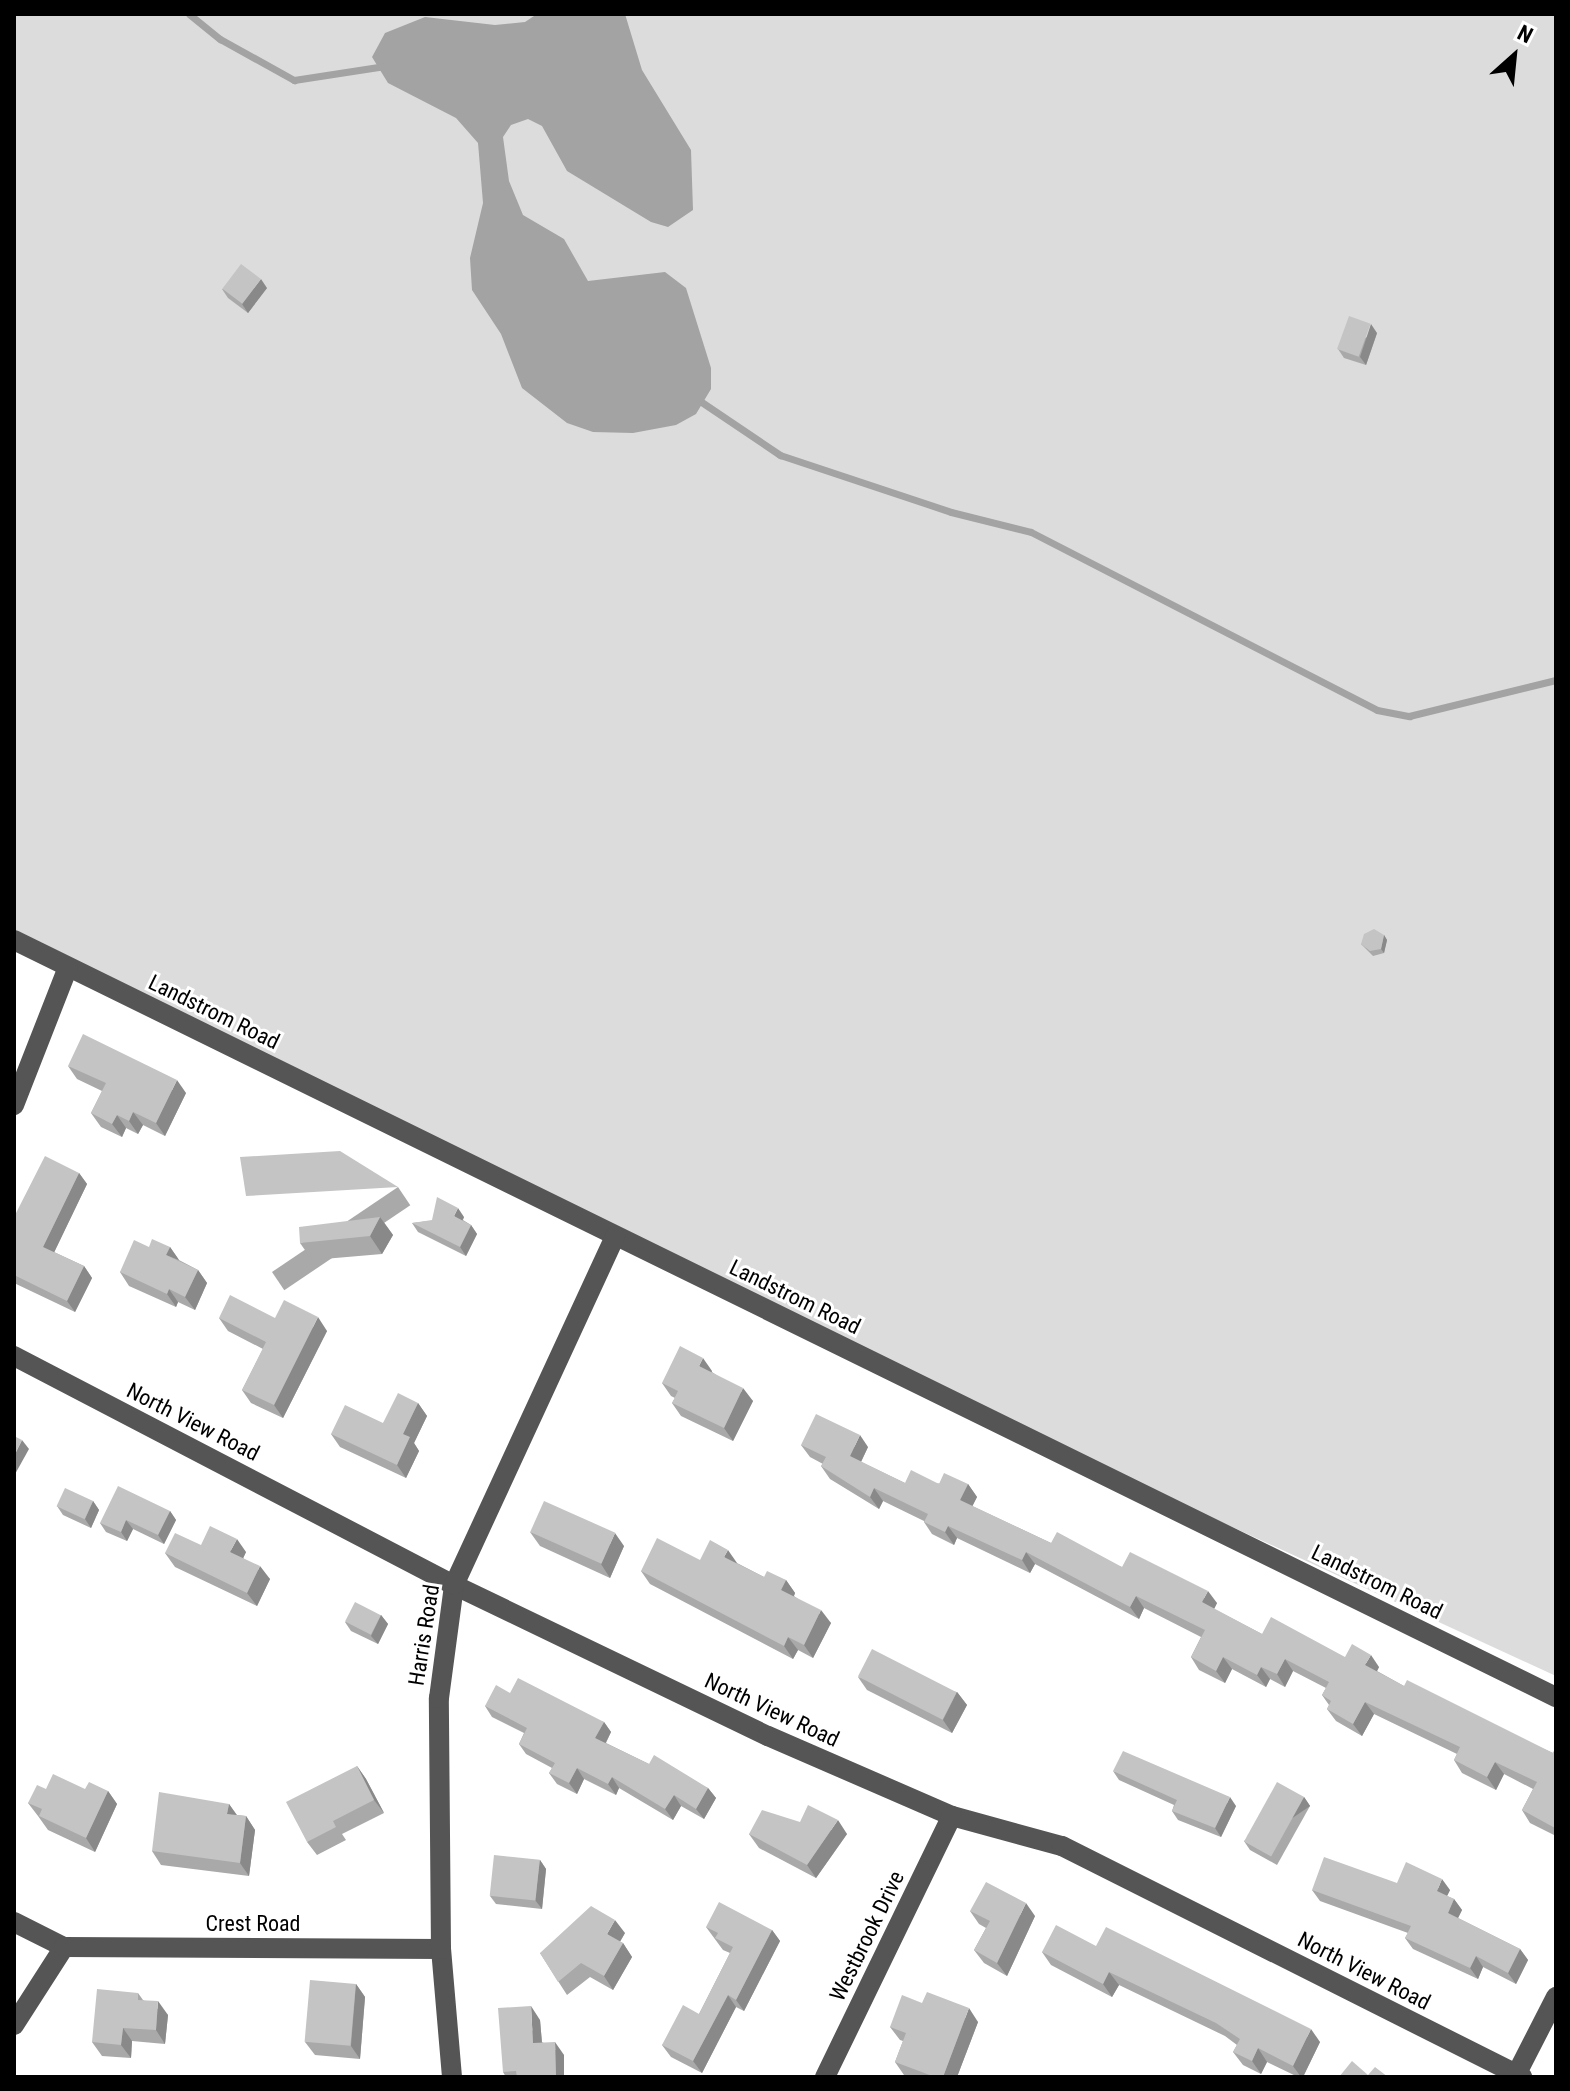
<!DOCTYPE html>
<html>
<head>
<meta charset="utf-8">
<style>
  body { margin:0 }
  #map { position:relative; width:1570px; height:2091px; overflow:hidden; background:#fff; font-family:"Roboto Condensed",sans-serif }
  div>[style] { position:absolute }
  .green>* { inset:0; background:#dcdcdc }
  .water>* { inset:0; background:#a3a3a3 }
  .stream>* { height:7px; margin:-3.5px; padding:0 3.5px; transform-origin:3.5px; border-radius:3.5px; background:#a3a3a3 }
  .minor>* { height:20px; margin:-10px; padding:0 10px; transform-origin:10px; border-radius:10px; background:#555 }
  .wall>* { inset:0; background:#a9a9a9; transform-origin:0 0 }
  .shaded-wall>* { inset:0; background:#898989; transform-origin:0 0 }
  .building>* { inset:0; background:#c4c4c4; transform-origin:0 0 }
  span { translate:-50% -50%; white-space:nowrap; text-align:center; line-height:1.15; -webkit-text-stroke:6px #fff; paint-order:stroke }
  .street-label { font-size:22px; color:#000 }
  .frame { position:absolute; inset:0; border:16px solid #000; pointer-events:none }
  .north { position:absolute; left:1474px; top:16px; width:80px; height:80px; -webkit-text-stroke:6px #fff; paint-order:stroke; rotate:27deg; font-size:22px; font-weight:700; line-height:32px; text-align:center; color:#000 }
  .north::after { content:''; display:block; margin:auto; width:28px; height:36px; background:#000; clip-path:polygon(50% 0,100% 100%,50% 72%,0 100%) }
</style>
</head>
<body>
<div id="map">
  <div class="green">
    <div style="clip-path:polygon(14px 14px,1556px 14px,1556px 1676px,839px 1346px,14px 929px)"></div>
  </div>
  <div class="water">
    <div style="clip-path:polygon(537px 14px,625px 14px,642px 70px,691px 150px,693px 210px,668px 227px,651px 222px,567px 171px,542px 126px,528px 119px,511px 125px,503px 137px,509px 181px,523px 215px,564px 239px,588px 281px,665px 272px,686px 288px,711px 368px,711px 389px,696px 414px,676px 425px,633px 433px,593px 432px,567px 423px,522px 388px,501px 334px,472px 290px,470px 258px,483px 203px,478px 143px,456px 118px,388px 83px,372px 57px,385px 33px,425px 17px,495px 25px,525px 22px)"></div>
  </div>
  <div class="stream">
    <div style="left:189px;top:14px;width:40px;rotate:39deg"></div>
    <div style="left:220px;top:39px;width:85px;rotate:29deg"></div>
    <div style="left:294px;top:80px;width:92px;rotate:-8.7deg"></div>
    <div style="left:700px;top:401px;width:97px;rotate:34deg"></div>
    <div style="left:780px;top:455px;width:180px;rotate:18.4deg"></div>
    <div style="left:951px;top:512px;width:82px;rotate:14deg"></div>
    <div style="left:1031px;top:532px;width:389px;rotate:27.2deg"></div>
    <div style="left:1377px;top:710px;width:33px;rotate:11deg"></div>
    <div style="left:1409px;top:716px;width:151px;rotate:-13.8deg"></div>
  </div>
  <div class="minor">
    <div style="left:14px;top:940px;width:1718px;rotate:26.15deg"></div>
    <div style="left:14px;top:1105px;width:148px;rotate:-68.6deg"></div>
    <div style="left:14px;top:1356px;width:496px;rotate:27.5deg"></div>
    <div style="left:454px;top:1585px;width:348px;rotate:25.7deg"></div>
    <div style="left:768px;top:1736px;width:201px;rotate:23.5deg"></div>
    <div style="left:952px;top:1816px;width:114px;rotate:15.3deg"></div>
    <div style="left:1062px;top:1846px;width:515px;rotate:26.66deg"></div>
    <div style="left:14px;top:1922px;width:56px;rotate:26.6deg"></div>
    <div style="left:14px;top:2025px;width:93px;rotate:-57.3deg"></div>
    <div style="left:64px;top:1947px;width:377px;rotate:0.3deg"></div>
    <div style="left:452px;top:2077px;width:128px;rotate:-94.9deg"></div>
    <div style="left:441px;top:1949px;width:251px;rotate:-90.5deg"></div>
    <div style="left:439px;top:1698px;width:114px;rotate:-82.4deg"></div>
    <div style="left:454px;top:1585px;width:384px;rotate:-65.2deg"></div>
    <div style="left:825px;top:2077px;width:290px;rotate:-64.1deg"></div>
    <div style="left:1515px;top:2077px;width:90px;rotate:-62.9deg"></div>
  </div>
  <div class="wall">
    <div style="clip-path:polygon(267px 288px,248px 313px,228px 298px,222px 289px)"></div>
    <div style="clip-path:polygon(1377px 333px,1366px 365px,1344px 358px,1338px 349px)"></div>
    <div style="clip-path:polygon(1384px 935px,1387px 940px,1384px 953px,1373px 956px,1361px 944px)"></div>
    <div style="clip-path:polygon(68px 1066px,186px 1093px,165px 1136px,143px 1125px,138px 1134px,126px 1128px,122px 1137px,101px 1127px,91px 1113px,102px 1091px,77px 1079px)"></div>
    <div style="clip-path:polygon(79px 1173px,87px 1184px,54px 1252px,84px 1266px,92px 1278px,75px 1312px,14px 1283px,14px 1217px)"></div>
    <div style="left:398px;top:1187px;width:22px;height:152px;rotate:56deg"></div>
    <div style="clip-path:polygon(380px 1217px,393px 1235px,382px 1254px,312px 1260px,300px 1243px)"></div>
    <div style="clip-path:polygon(464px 1217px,463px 1220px,471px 1225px,477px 1234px,466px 1256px,418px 1232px,412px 1223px)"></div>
    <div style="clip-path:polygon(149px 1247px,170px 1247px,179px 1260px,198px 1270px,207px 1283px,195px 1310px,178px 1302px,176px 1307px,129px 1286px,120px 1272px)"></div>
    <div style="clip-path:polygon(219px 1318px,275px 1318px,327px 1331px,283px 1418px,251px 1403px,242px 1390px,263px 1349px,228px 1331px)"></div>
    <div style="clip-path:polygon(712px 1371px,712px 1372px,753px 1401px,733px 1441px,681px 1416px,672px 1403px,675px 1398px,671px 1396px,662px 1383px)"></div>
    <div style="clip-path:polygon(418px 1403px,427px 1416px,414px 1443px,419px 1451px,406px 1478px,340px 1447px,331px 1434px,383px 1423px)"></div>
    <div style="clip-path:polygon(801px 1445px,868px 1447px,861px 1462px,905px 1483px,968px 1484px,977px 1497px,972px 1506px,1051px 1543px,1122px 1567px,1217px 1603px,1214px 1609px,1262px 1634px,1379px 1667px,1377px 1671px,1404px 1686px,1553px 1753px,1556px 1747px,1556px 1836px,1530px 1823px,1522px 1810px,1533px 1789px,1504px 1774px,1496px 1790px,1462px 1773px,1454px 1760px,1457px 1754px,1374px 1714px,1362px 1736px,1336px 1721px,1327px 1709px,1329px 1705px,1322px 1695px,1326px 1688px,1293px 1671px,1285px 1687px,1270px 1679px,1266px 1687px,1232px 1669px,1225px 1683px,1199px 1670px,1191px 1657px,1201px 1637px,1144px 1608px,1139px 1619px,1035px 1564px,1030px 1573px,957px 1538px,954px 1545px,932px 1534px,924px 1522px,924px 1521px,883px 1501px,879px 1509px,830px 1479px,821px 1466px,823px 1464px,810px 1457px)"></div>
    <div style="clip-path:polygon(93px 1501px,99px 1510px,91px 1528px,63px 1515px,57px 1506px)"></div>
    <div style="clip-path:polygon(170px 1511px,176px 1520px,164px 1544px,133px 1529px,127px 1541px,106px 1532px,100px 1523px)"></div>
    <div style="clip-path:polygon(530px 1532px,624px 1546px,610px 1578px,540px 1546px)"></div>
    <div style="clip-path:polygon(201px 1545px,246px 1552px,243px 1558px,270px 1579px,257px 1606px,175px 1567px,165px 1553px)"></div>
    <div style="clip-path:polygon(700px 1560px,737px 1563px,764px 1577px,786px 1580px,795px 1593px,794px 1596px,831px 1623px,813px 1658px,798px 1650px,793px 1659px,650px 1584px,641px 1571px)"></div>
    <div style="clip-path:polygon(381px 1615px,388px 1624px,378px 1644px,351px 1631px,345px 1622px)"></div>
    <div style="clip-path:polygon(858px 1677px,957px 1692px,967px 1705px,952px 1733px,867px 1690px)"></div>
    <div style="clip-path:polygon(510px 1693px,604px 1722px,611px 1732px,606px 1743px,649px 1764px,708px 1788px,716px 1798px,704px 1819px,681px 1806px,673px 1820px,619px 1788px,616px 1795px,584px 1779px,577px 1794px,557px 1784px,549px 1773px,552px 1768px,526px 1754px,519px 1744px,524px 1733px,492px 1717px,485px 1706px)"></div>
    <div style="clip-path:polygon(357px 1766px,366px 1779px,384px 1813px,342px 1834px,346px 1840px,317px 1855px,307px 1842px)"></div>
    <div style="clip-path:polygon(1113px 1771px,1236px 1806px,1221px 1837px,1178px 1820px,1172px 1811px,1174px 1805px,1119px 1780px)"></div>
    <div style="clip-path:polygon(46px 1789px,108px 1791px,117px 1804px,95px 1852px,48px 1830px,38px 1816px,28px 1803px)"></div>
    <div style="clip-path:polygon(1304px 1797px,1310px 1806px,1277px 1865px,1250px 1850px,1244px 1841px)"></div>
    <div style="clip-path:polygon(229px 1804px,237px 1815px,246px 1816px,255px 1830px,249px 1876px,161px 1865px,152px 1851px)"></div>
    <div style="clip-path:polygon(800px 1822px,847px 1834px,816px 1878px,759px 1848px,749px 1834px)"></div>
    <div style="clip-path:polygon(540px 1860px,546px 1869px,542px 1909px,496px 1904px,490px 1896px)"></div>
    <div style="clip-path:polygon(1397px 1883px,1450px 1890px,1447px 1896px,1454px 1899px,1462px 1910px,1458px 1918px,1520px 1949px,1528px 1960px,1516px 1984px,1483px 1967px,1478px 1979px,1413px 1949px,1405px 1938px,1408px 1933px,1320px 1901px,1312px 1890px)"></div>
    <div style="clip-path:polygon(970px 1911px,1035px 1916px,1007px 1976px,984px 1963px,974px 1950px,986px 1928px,979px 1924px)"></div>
    <div style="clip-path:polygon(706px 1927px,772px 1930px,780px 1941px,744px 2011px,736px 2007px,702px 2073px,671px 2057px,662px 2045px,699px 2014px,730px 1953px,723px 1950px)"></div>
    <div style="clip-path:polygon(625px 1933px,620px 1942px,623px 1943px,632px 1957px,613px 1990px,590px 1977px,567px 1995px,540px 1953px)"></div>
    <div style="clip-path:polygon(1096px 1946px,1320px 2042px,1303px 2077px,1298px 2077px,1267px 2062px,1261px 2074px,1243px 2065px,1233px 2052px,1237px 2045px,1225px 2036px,1119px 1985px,1112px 1997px,1051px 1965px,1042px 1952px)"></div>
    <div style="clip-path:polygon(356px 1984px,365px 1997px,360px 2059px,315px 2055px,305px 2042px)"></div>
    <div style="clip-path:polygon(138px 1993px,143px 2000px,168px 2015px,165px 2044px,132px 2041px,131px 2058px,102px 2056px,92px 2042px)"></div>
    <div style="clip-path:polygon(922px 2003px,978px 2022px,957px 2077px,910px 2077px,904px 2075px,895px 2062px,903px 2041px,900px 2040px,890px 2027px)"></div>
    <div style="clip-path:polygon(540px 2020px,542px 2042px,564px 2055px,564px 2077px,506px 2077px,503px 2072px)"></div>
  </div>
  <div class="shaded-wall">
    <div style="clip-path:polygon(261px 279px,267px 288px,248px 313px,242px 304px)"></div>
    <div style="clip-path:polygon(1371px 324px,1377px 333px,1366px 365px,1360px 357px)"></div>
    <div style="clip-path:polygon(1384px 935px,1387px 940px,1384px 953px,1381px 949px)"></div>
    <div style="clip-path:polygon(177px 1080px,186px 1093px,165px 1136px,156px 1123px)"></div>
    <div style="clip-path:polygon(133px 1112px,143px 1125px,138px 1134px,129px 1121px)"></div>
    <div style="clip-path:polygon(117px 1115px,126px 1128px,122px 1137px,112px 1124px)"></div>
    <div style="clip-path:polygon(79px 1173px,87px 1184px,51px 1259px,43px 1247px)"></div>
    <div style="clip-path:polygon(458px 1208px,464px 1217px,460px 1225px,454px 1216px)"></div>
    <div style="clip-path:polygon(380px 1217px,393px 1235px,382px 1254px,370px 1236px)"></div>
    <div style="clip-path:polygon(471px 1225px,477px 1234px,466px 1256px,460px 1247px)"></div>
    <div style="clip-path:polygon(170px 1247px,179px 1260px,166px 1255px)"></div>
    <div style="clip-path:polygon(84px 1266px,92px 1278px,75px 1312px,67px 1301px)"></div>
    <div style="clip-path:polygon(198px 1270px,207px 1283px,195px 1310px,185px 1297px)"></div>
    <div style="clip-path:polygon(169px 1289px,178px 1302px,176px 1307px,167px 1294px)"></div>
    <div style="clip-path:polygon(318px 1317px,327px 1331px,283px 1418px,274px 1405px)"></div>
    <div style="clip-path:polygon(703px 1358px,712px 1371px,708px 1379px,699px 1366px)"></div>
    <div style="clip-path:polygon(743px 1388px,753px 1401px,733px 1441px,724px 1428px)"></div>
    <div style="clip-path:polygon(418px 1403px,427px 1416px,414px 1443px,419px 1451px,406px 1478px,397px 1465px,403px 1434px)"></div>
    <div style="clip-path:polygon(860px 1435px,868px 1447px,858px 1468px,850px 1456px)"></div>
    <div style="clip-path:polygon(22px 1440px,29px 1449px,14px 1476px,14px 1456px)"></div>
    <div style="clip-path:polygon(968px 1484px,977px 1497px,969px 1513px,960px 1500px)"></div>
    <div style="clip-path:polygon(874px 1488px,883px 1501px,879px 1509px,870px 1497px)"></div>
    <div style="clip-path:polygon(93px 1501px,99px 1510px,91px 1528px,85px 1519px)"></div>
    <div style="clip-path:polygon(170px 1511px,176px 1520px,164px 1544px,158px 1535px)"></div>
    <div style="clip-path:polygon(126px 1520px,133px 1529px,127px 1541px,121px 1532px)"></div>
    <div style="clip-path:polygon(948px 1526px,957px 1538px,954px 1545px,945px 1532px)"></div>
    <div style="clip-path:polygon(615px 1533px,624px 1546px,610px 1578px,601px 1564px)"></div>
    <div style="clip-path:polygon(237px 1539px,246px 1552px,240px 1565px,230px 1552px)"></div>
    <div style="clip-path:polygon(728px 1550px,737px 1563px,734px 1571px,724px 1557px)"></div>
    <div style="clip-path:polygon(1026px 1552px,1035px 1564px,1030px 1573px,1022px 1560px)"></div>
    <div style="clip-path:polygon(260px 1566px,270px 1579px,257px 1606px,247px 1593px)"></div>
    <div style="clip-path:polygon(786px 1580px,795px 1593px,791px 1603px,781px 1590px)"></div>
    <div style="clip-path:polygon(1208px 1591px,1217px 1603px,1211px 1615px,1202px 1602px)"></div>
    <div style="clip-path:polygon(1136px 1596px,1144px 1608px,1139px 1619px,1130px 1607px)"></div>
    <div style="clip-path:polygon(821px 1610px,831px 1623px,813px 1658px,804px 1645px)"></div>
    <div style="clip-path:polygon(381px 1615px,388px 1624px,378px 1644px,371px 1636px)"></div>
    <div style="clip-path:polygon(788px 1637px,798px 1650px,793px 1659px,784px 1646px)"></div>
    <div style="clip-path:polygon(1371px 1655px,1379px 1667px,1374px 1677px,1365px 1665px)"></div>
    <div style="clip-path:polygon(1223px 1657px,1232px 1669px,1225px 1683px,1216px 1671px)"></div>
    <div style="clip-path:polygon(1285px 1659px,1293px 1671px,1285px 1687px,1277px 1674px)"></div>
    <div style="clip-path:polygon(1261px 1667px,1270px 1679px,1266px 1687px,1257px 1675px)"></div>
    <div style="clip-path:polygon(957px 1692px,967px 1705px,952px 1733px,943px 1720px)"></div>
    <div style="clip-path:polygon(1365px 1702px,1374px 1714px,1362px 1736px,1353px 1724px)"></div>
    <div style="clip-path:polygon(604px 1722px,611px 1732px,603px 1748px,595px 1738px)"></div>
    <div style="clip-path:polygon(1495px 1762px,1504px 1774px,1496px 1790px,1487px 1777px)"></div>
    <div style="clip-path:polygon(357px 1766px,366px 1779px,384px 1813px,374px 1800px)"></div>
    <div style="clip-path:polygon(577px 1768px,584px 1779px,577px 1794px,569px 1783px)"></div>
    <div style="clip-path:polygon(612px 1777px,619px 1788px,616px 1795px,608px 1784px)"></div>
    <div style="clip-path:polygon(708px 1788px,716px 1798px,704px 1819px,696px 1809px)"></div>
    <div style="clip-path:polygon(108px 1791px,117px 1804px,95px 1852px,86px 1838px)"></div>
    <div style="clip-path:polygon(674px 1795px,681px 1806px,673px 1820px,665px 1809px)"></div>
    <div style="clip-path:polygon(1230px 1797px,1236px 1806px,1221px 1837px,1215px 1828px)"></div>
    <div style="left:1304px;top:1797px;width:11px;height:68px;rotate:56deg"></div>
    <div style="clip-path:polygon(229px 1804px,238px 1817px,227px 1814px)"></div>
    <div style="clip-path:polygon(246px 1816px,255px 1830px,249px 1876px,240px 1863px)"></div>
    <div style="clip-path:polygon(838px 1820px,847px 1834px,816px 1878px,807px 1865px)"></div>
    <div style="clip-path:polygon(540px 1860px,546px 1869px,542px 1909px,535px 1900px)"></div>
    <div style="clip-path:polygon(1442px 1879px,1450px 1890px,1444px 1902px,1437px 1891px)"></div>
    <div style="clip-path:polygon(1454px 1899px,1462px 1910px,1455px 1924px,1448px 1913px)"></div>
    <div style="clip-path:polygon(1026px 1903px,1035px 1916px,1007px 1976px,997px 1963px)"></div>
    <div style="clip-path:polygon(615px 1920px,625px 1933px,616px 1948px,607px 1934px)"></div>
    <div style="clip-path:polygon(772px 1930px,780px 1941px,744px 2011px,736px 2000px)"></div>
    <div style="clip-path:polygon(623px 1943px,632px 1957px,613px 1990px,604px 1976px)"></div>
    <div style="clip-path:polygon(1520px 1949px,1528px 1960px,1516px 1984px,1508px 1973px)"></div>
    <div style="clip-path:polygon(1476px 1956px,1483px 1967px,1478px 1979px,1470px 1968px)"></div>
    <div style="clip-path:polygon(1109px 1972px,1119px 1985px,1112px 1997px,1103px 1984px)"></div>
    <div style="clip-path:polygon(356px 1984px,365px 1997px,360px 2059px,351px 2046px)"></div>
    <div style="clip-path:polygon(728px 1995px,736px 2007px,702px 2073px,693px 2061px)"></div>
    <div style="clip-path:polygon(158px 2001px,168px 2015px,165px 2044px,156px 2030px)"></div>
    <div style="clip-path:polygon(531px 2006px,540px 2020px,543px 2056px,533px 2043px)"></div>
    <div style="clip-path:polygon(969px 2008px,978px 2022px,957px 2077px,943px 2077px)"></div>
    <div style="clip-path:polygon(123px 2028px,132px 2041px,131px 2058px,121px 2045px)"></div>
    <div style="clip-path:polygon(1311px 2029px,1320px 2042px,1303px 2077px,1301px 2077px,1293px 2066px)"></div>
    <div style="clip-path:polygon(555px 2042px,564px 2055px,564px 2077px,556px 2077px)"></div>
    <div style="clip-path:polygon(1258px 2048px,1267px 2062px,1261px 2074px,1252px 2061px)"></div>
  </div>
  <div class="building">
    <div style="left:241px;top:264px;width:25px;height:31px;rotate:37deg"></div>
    <div style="left:1349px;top:316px;width:23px;height:35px;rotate:20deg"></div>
    <div style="clip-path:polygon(1374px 929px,1384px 935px,1381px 949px,1370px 951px,1361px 944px,1364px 934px)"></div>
    <div style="clip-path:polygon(83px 1034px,177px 1080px,156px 1123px,133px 1112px,129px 1121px,117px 1115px,112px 1124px,91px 1113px,106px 1083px,68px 1066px)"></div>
    <div style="clip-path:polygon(340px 1151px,398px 1187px,246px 1196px,240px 1157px)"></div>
    <div style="clip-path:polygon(45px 1156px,79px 1173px,43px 1247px,84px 1266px,67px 1301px,14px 1275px,14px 1217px)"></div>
    <div style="clip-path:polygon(437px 1197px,458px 1208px,454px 1216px,471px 1225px,460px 1247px,412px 1223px,432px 1220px)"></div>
    <div style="clip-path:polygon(380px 1217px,370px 1236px,300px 1243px,299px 1227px)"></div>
    <div style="clip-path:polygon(152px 1239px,170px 1247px,166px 1255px,198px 1270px,185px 1297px,169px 1289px,167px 1294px,120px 1272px,134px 1240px,149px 1247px)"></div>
    <div style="clip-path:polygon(230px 1295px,275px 1318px,284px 1300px,318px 1317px,274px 1405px,242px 1390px,266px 1342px,219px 1318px)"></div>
    <div style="clip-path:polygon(680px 1346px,703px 1358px,699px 1366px,743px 1388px,724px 1428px,672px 1403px,678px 1391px,662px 1383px)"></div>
    <div style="clip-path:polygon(398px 1393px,418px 1403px,403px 1434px,410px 1437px,397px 1465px,331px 1434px,345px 1405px,383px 1423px)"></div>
    <div style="clip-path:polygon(816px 1414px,860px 1435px,850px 1456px,905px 1483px,911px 1470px,939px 1484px,944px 1473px,968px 1484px,960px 1500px,1051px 1543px,1057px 1532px,1122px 1567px,1130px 1552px,1208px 1591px,1202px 1602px,1262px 1634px,1271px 1617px,1345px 1657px,1352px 1644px,1371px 1655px,1365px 1665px,1404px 1686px,1407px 1680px,1553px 1753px,1556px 1747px,1556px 1826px,1555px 1828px,1522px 1810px,1537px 1782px,1495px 1762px,1487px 1777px,1454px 1760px,1460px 1747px,1365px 1702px,1353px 1724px,1327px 1709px,1331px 1701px,1322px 1695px,1329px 1682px,1285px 1659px,1277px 1674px,1261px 1667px,1257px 1675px,1223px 1657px,1216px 1671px,1191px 1657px,1205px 1630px,1136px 1596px,1130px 1607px,1026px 1552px,1022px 1560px,948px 1526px,945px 1532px,924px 1522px,928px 1514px,874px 1488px,870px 1497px,821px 1466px,826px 1457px,801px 1445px)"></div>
    <div style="clip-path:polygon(14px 1436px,22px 1440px,14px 1456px)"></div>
    <div style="clip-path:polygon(118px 1486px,170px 1511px,158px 1535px,126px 1520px,121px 1532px,100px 1523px)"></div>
    <div style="left:65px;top:1488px;width:31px;height:20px;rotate:25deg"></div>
    <div style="left:544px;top:1501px;width:78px;height:34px;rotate:24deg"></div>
    <div style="clip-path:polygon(210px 1526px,237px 1539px,230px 1552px,260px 1566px,247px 1593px,165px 1553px,175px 1533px,201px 1545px)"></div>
    <div style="clip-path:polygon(657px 1538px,700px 1560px,710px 1540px,728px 1550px,724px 1557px,764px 1577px,767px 1571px,786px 1580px,781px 1590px,821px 1610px,804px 1645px,788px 1637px,784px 1646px,641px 1571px)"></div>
    <div style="left:355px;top:1602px;width:29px;height:22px;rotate:27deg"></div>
    <div style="left:872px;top:1649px;width:95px;height:31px;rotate:27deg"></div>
    <div style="clip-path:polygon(518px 1678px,604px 1722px,595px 1738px,649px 1764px,654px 1755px,708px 1788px,696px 1809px,674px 1795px,665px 1809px,612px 1777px,608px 1784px,577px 1768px,569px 1783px,549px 1773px,555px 1763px,519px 1744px,527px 1728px,485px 1706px,496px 1685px,510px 1693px)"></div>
    <div style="clip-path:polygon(1123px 1751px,1230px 1797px,1215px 1828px,1172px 1811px,1177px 1800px,1113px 1771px)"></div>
    <div style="clip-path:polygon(357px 1766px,374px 1800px,333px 1821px,336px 1827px,307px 1842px,286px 1802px)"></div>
    <div style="clip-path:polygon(53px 1774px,85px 1789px,89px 1782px,108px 1791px,86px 1838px,39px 1816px,42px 1809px,28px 1803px,37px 1785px,46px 1789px)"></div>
    <div style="left:1277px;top:1782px;width:31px;height:68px;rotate:29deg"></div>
    <div style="clip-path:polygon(159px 1792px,229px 1804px,227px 1814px,246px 1816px,240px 1863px,152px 1851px)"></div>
    <div style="clip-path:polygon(808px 1805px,838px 1820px,807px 1865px,749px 1834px,762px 1810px,800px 1822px)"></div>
    <div style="left:494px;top:1855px;width:46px;height:41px;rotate:6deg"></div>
    <div style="clip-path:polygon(1324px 1857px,1397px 1883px,1406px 1862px,1442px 1879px,1437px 1891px,1454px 1899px,1448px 1913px,1520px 1949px,1508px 1973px,1476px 1956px,1470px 1968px,1405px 1938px,1411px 1926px,1312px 1890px)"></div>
    <div style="clip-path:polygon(986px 1882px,1026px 1903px,997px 1963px,974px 1950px,990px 1921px,970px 1911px)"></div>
    <div style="clip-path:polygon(719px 1902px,772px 1930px,736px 2000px,728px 1995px,693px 2061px,662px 2045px,683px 2005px,699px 2014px,733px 1947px,715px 1938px,718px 1933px,706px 1927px)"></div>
    <div style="clip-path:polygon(591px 1906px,615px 1920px,607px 1934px,623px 1943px,604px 1976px,581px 1963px,558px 1982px,540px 1953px)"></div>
    <div style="clip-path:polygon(1056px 1925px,1096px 1946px,1106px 1927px,1311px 2029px,1293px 2066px,1258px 2048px,1252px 2061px,1233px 2052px,1240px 2039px,1216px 2023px,1109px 1972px,1103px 1984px,1042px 1952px)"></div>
    <div style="left:310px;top:1980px;width:46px;height:62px;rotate:5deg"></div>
    <div style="clip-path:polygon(97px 1989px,138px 1993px,138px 2000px,158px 2001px,156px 2030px,123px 2028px,121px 2045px,92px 2042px)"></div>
    <div style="clip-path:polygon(927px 1992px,969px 2008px,943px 2077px,935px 2077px,895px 2062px,906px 2033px,890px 2027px,902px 1995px,922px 2003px)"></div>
    <div style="clip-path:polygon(531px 2006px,533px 2043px,555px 2042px,556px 2077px,517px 2077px,516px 2071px,503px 2072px,498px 2008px)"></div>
    <div style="clip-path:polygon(1352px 2061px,1368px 2075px,1375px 2067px,1388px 2077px,1339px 2077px)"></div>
  </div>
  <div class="street-label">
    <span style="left:214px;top:1012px;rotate:26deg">Landstrom Road</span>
    <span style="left:795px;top:1297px;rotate:26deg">Landstrom Road</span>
    <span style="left:193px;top:1422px;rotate:27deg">North View Road</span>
    <span style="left:1377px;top:1582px;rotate:26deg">Landstrom Road</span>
    <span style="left:424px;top:1635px;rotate:-81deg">Harris Road</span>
    <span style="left:772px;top:1710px;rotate:25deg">North View Road</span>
    <span style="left:253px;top:1924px">Crest Road</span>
    <span style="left:867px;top:1936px;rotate:-64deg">Westbrook Drive</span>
    <span style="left:1364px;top:1971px;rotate:27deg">North View Road</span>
  </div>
  <div class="frame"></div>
  <div class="north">N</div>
</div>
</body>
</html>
